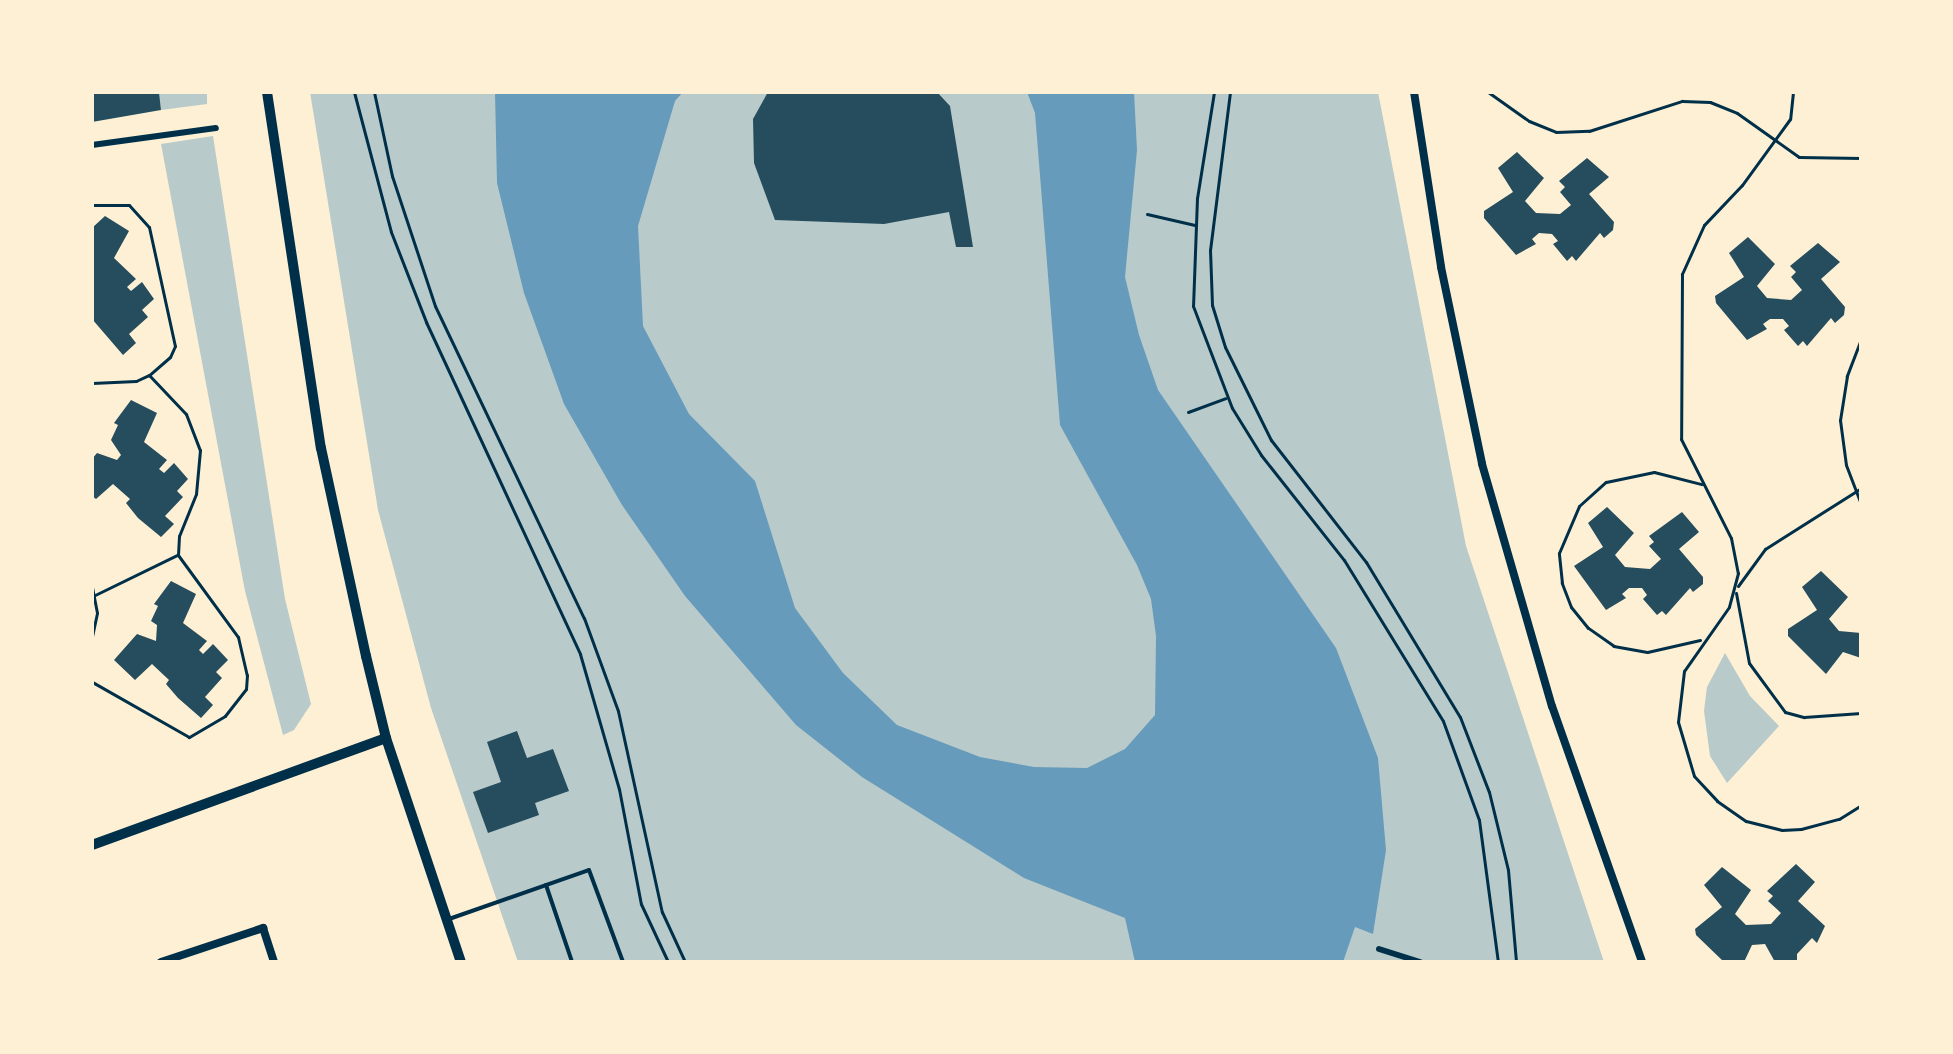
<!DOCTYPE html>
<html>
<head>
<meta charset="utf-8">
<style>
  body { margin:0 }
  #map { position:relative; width:1953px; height:1054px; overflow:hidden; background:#fdf0d5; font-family:Raleway,sans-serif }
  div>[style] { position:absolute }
  .green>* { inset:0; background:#b9caca }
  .water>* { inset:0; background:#669bbc }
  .building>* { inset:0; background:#264d5e }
  .path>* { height:3px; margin:-1.5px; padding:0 1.5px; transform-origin:1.5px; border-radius:1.5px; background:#003049 }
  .service>* { height:4px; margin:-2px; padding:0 2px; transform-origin:2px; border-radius:2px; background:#003049 }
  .pedestrian>* { height:6px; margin:-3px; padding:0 3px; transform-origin:3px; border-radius:3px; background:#003049 }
  .minor>* { height:8px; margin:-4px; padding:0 4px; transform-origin:4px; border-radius:4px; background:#003049 }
  .tertiary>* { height:10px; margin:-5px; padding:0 5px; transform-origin:5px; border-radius:5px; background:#003049 }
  span { translate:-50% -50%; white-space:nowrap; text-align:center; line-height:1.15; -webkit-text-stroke:8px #fdf0d5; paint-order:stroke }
  .frame { position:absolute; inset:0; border:94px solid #fdf0d5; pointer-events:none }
</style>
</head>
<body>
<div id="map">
  <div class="green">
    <div style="clip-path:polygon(159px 92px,207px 92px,207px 104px,161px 110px)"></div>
    <div style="clip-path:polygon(310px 92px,1378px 92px,1466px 546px,1604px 962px,518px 962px,431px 708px,378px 510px)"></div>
    <div style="clip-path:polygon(213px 136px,285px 599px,311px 704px,294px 730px,283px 735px,245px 591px,161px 144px)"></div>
    <div style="clip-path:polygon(1725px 653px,1750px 696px,1779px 726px,1727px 783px,1710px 756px,1704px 711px,1707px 687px)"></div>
  </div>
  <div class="water">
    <div style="clip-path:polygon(495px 92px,683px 92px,675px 101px,638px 226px,643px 326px,689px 414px,755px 481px,795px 608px,843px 673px,897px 725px,980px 757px,1034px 767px,1087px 768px,1125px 749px,1155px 715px,1156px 636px,1151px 599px,1137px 565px,1060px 425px,1035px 113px,1027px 92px,1134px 92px,1137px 150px,1125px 277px,1139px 335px,1158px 390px,1336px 648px,1378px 758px,1386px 850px,1373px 934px,1355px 927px,1343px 962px,1135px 962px,1125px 918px,1024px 878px,862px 777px,796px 725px,685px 596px,622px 505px,564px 404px,524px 293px,497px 183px)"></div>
  </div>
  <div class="building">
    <div style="clip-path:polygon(92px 92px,159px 92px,161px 110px,92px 122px)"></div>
    <div style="clip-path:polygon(768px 92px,937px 92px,950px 106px,973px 247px,956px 247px,949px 212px,884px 224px,775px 220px,754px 163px,753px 119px)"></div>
    <div style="clip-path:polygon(1517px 152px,1544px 178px,1525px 201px,1536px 213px,1560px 214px,1571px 205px,1560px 192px,1565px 187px,1559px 181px,1587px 158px,1609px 177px,1589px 194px,1614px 222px,1613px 230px,1604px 238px,1600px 233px,1576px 261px,1572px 256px,1567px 261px,1553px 244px,1558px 241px,1552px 234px,1539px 233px,1532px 239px,1536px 244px,1516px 255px,1484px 218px,1484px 211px,1513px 192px,1498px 168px)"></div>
    <div style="clip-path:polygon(105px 216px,129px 231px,114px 258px,136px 279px,127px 287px,131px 291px,142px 282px,154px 299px,142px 310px,148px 317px,129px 334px,136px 343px,123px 355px,92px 319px,92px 228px)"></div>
    <div style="clip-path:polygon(1748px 237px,1775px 264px,1757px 286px,1767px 298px,1791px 300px,1802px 290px,1791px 277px,1796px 272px,1790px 266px,1818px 243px,1840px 262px,1821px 279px,1845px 307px,1844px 315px,1835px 323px,1831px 318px,1807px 346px,1803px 341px,1798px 346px,1784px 330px,1789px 326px,1783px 319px,1770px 319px,1763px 324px,1767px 329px,1747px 340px,1716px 303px,1715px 296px,1744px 277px,1729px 253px)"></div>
    <div style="clip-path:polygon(131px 400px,157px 413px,144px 442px,167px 460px,159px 469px,164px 473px,174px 463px,188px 479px,177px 491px,183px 497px,165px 516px,174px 524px,161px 537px,138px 518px,126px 503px,130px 499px,113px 484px,96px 499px,92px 496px,92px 459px,97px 453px,117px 460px,121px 455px,111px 440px,118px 425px,114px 423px)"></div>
    <div style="clip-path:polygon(1607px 507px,1634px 533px,1615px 555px,1625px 567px,1650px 569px,1661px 559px,1649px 546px,1654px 542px,1649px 536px,1682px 512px,1699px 532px,1679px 549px,1703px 577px,1703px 584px,1693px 592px,1690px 588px,1666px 615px,1662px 611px,1657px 615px,1643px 599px,1647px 595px,1642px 588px,1629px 588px,1622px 594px,1626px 598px,1606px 610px,1574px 566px,1603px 547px,1588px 523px)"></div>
    <div style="clip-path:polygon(1821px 571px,1848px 597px,1829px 619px,1839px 631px,1861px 633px,1861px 658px,1843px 652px,1826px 674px,1788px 636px,1788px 629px,1817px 610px,1802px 587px)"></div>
    <div style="clip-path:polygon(171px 581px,196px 594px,183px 623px,207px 641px,199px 650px,203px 654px,213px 644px,228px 660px,216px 672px,222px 678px,205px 697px,213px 705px,201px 718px,178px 698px,166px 684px,169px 680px,152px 664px,135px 680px,114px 660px,137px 634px,156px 641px,157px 625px,151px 621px,158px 606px,154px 604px)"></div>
    <div style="clip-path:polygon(517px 731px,527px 758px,553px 749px,569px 791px,535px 803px,539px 815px,488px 833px,473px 792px,501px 782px,487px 742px)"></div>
    <div style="clip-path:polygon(1796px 864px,1815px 882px,1798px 901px,1825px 926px,1817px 943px,1812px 938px,1797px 954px,1797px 962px,1775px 962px,1765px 944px,1752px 945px,1744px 962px,1724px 962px,1696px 935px,1695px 929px,1722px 907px,1704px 885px,1722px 867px,1751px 890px,1735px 914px,1746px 925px,1771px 924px,1781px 913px,1768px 901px,1773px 896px,1767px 891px)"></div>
  </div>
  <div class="path">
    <div style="left:354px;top:92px;width:145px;rotate:75.2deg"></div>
    <div style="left:391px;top:232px;width:97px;rotate:68.7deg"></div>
    <div style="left:426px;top:322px;width:366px;rotate:65.1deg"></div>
    <div style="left:580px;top:654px;width:141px;rotate:73.9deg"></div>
    <div style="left:619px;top:789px;width:117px;rotate:79.2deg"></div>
    <div style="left:641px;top:904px;width:64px;rotate:65deg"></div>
    <div style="left:374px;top:92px;width:86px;rotate:77.9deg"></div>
    <div style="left:392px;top:176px;width:137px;rotate:71.7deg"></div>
    <div style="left:435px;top:306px;width:346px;rotate:64.5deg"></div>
    <div style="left:584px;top:618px;width:99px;rotate:69.9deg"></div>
    <div style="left:618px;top:711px;width:206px;rotate:77.7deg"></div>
    <div style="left:662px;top:912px;width:55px;rotate:65.3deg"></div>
    <div style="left:1214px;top:92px;width:107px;rotate:99.1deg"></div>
    <div style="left:1197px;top:198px;width:108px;rotate:92.1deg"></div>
    <div style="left:1193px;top:306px;width:109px;rotate:69.1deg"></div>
    <div style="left:1232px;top:408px;width:55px;rotate:58.3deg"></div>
    <div style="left:1261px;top:455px;width:134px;rotate:51.7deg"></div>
    <div style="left:1344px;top:560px;width:189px;rotate:58.4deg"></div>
    <div style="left:1443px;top:721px;width:105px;rotate:70deg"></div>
    <div style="left:1479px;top:820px;width:143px;rotate:82.4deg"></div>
    <div style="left:1230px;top:92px;width:159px;rotate:97.2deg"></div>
    <div style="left:1210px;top:250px;width:55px;rotate:87.9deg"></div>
    <div style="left:1212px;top:305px;width:44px;rotate:72.8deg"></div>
    <div style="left:1225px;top:347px;width:104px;rotate:63.7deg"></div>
    <div style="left:1271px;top:440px;width:155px;rotate:52.1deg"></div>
    <div style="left:1366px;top:562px;width:181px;rotate:58.8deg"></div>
    <div style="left:1460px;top:717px;width:80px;rotate:68.9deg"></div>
    <div style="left:1489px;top:792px;width:80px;rotate:76.3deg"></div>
    <div style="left:1508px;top:870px;width:92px;rotate:85deg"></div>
    <div style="left:1488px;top:92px;width:50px;rotate:35.3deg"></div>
    <div style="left:1529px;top:121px;width:29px;rotate:22deg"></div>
    <div style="left:1556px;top:132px;width:33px;rotate:-2deg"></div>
    <div style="left:1589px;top:131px;width:98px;rotate:-17.9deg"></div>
    <div style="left:1682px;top:101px;width:28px;rotate:2deg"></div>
    <div style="left:1710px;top:102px;width:29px;rotate:22deg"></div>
    <div style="left:1737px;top:113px;width:76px;rotate:35.4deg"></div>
    <div style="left:1799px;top:157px;width:62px;rotate:0.9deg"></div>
    <div style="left:1793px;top:92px;width:27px;rotate:96deg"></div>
    <div style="left:1790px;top:119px;width:82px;rotate:126deg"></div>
    <div style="left:1742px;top:185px;width:55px;rotate:133.5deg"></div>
    <div style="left:1704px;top:225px;width:54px;rotate:114.2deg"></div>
    <div style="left:1682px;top:274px;width:165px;rotate:90.3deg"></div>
    <div style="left:1681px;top:439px;width:111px;rotate:63.2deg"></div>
    <div style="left:1731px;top:538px;width:36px;rotate:79deg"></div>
    <div style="left:1738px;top:573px;width:35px;rotate:105deg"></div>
    <div style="left:1729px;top:607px;width:78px;rotate:125.1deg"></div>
    <div style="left:1684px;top:671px;width:51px;rotate:96.7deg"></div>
    <div style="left:1678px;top:722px;width:56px;rotate:73.5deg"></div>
    <div style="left:1694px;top:776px;width:34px;rotate:47deg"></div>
    <div style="left:1717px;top:801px;width:35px;rotate:35deg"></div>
    <div style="left:1746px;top:821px;width:37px;rotate:14deg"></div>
    <div style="left:1782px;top:830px;width:19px;rotate:-3deg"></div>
    <div style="left:1801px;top:829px;width:39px;rotate:-15deg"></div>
    <div style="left:1839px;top:819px;width:26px;rotate:-32deg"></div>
    <div style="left:92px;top:205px;width:37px"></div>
    <div style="left:129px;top:205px;width:30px;rotate:48deg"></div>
    <div style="left:149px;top:227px;width:122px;rotate:77.7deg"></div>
    <div style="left:175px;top:346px;width:12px;rotate:114deg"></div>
    <div style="left:170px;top:357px;width:28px;rotate:139deg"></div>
    <div style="left:149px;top:375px;width:54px;rotate:46.5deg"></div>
    <div style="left:186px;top:414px;width:39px;rotate:69deg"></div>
    <div style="left:200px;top:450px;width:44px;rotate:95.2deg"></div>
    <div style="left:196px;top:494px;width:45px;rotate:112deg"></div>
    <div style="left:179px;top:536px;width:19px;rotate:93deg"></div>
    <div style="left:178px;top:555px;width:102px;rotate:53.8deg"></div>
    <div style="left:238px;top:637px;width:39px;rotate:77deg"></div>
    <div style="left:247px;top:675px;width:14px;rotate:94deg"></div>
    <div style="left:246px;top:689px;width:34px;rotate:128deg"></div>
    <div style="left:225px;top:716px;width:42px;rotate:149.7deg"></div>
    <div style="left:189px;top:737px;width:112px;rotate:-150.4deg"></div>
    <div style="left:1147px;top:214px;width:49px;rotate:12.9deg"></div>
    <div style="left:1861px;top:339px;width:40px;rotate:111deg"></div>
    <div style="left:1847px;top:376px;width:45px;rotate:99deg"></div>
    <div style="left:1840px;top:420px;width:45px;rotate:82.4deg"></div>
    <div style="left:1846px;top:465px;width:42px;rotate:69deg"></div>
    <div style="left:92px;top:383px;width:44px;rotate:-2.6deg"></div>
    <div style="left:136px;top:381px;width:14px;rotate:-25deg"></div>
    <div style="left:1188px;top:412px;width:40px;rotate:-20.2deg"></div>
    <div style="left:1738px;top:586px;width:46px;rotate:-53.9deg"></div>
    <div style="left:1765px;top:549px;width:114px;rotate:-32.4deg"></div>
    <div style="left:92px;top:587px;width:26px;rotate:79deg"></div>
    <div style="left:97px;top:613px;width:24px;rotate:102deg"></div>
    <div style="left:1736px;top:593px;width:71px;rotate:79.5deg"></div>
    <div style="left:1749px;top:663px;width:61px;rotate:53.7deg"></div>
    <div style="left:1785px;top:712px;width:20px;rotate:15deg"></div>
    <div style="left:1804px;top:717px;width:57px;rotate:-4deg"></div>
    <div style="left:95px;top:595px;width:91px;rotate:-26deg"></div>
    <div style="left:1700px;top:640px;width:54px;rotate:167.2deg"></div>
    <div style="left:1647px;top:652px;width:34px;rotate:-170deg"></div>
    <div style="left:1614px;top:646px;width:32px;rotate:-145deg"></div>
    <div style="left:1588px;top:628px;width:27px;rotate:-129deg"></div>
    <div style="left:1571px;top:607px;width:26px;rotate:-111deg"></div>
    <div style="left:1562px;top:583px;width:30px;rotate:-96deg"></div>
    <div style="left:1559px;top:553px;width:51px;rotate:-66.9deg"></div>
    <div style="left:1579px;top:506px;width:36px;rotate:-42deg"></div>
    <div style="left:1606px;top:482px;width:49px;rotate:-11.8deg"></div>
    <div style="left:1654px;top:472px;width:49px;rotate:14.3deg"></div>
  </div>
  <div class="service">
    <div style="left:546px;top:885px;width:81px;rotate:71.3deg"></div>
    <div style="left:449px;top:919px;width:148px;rotate:-19.3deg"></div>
    <div style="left:589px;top:870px;width:98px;rotate:69.7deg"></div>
  </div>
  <div class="pedestrian">
    <div style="left:92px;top:145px;width:125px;rotate:-7.8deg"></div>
    <div style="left:1379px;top:949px;width:43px;rotate:17.6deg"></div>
  </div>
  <div class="minor">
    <div style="left:1414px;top:92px;width:177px;rotate:81.2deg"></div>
    <div style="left:1441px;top:267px;width:201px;rotate:78.2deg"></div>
    <div style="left:1482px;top:464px;width:252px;rotate:73.9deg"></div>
    <div style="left:1552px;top:706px;width:271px;rotate:70.6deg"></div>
    <div style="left:161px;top:962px;width:108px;rotate:-18.4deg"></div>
    <div style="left:263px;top:928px;width:36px;rotate:72deg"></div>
  </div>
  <div class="tertiary">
    <div style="left:267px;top:92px;width:360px;rotate:81.4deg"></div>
    <div style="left:321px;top:448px;width:213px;rotate:77.8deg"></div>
    <div style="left:366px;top:656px;width:84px;rotate:76.3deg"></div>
    <div style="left:386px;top:738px;width:236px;rotate:71.5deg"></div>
    <div style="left:92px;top:845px;width:313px;rotate:-20deg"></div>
  </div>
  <div class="frame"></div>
</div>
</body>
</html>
